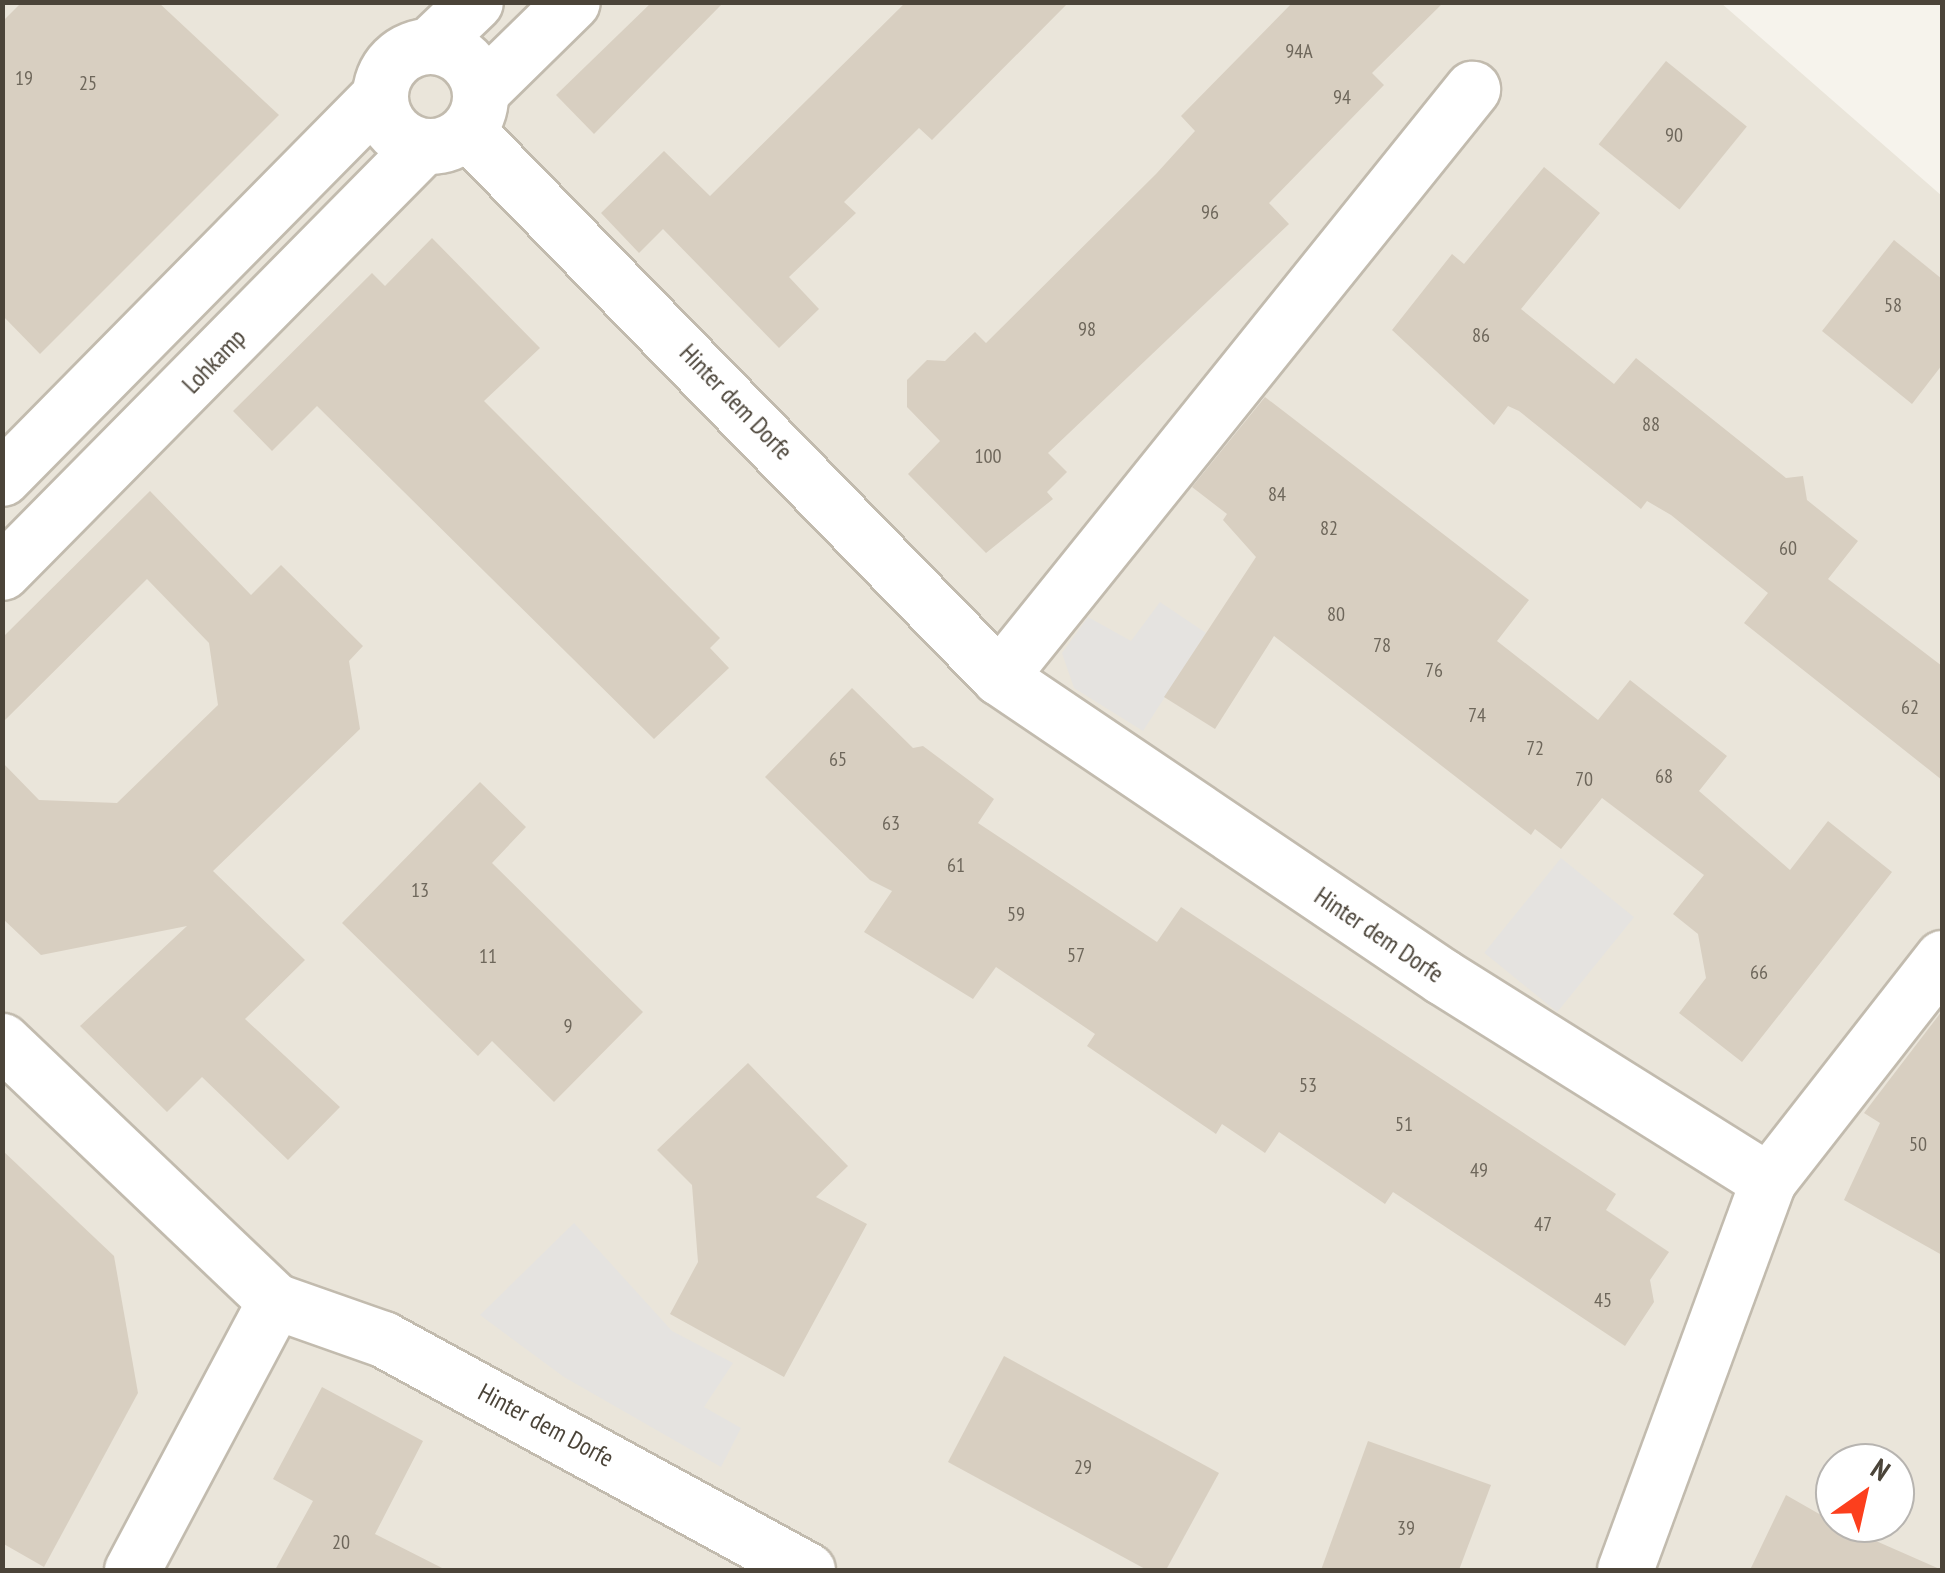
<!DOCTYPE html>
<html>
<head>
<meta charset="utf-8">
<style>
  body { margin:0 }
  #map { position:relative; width:1945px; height:1573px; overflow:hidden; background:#f6f3ec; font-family:"PT Sans Narrow",sans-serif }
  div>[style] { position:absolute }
  .residential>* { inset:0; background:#eae5da }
  .parking>* { inset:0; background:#e5e3e0; transform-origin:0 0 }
  .building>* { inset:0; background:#d8cfc1; transform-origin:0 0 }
  .roads { filter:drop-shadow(2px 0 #c2bbae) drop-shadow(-2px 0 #c2bbae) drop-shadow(0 2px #c2bbae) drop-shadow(0 -2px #c2bbae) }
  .minor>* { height:55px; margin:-27.5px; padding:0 27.5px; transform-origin:27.5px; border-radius:27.5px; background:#fff }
  .minor>.ring { margin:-27.5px; padding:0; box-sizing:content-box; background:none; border:55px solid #fff; border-radius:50% }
  span { translate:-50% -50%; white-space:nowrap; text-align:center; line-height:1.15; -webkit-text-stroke:9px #fff; paint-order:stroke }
  .number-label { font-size:20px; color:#6e675b }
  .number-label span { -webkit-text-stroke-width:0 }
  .street-label { font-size:25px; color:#4b4439 }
  .frame { position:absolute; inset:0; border:5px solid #4b4439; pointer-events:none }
  .north { position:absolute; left:1815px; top:1443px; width:100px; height:100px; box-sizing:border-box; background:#fff; border:2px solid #b7b4b0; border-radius:50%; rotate:34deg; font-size:28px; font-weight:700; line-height:40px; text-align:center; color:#4b4439 }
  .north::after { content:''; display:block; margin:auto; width:35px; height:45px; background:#fc3f1d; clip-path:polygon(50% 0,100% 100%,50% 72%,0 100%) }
</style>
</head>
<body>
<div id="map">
  <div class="residential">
    <div style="clip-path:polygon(evenodd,3px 3px,1721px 3px,1942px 196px,1942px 1570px,3px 1570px,3px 3px,1835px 1463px,1895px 1463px,1895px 1523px,1835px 1523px,1835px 1463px)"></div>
  </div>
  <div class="parking">
    <div style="clip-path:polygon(1160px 602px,1206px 633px,1143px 731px,1074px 688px,1062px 653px,1088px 617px,1131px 641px)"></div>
    <div style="left:1561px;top:858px;width:94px;height:122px;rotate:39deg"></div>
    <div style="clip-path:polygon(574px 1223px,672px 1331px,733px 1363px,704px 1407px,741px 1428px,721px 1467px,564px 1377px,480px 1315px)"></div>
  </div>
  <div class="building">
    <div style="clip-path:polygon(22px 2px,158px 2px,279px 115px,40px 354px,2px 315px,2px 22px)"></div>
    <div style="clip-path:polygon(652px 2px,724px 2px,594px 134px,556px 95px)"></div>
    <div style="clip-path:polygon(906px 2px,1069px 2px,932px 140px,919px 128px,844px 202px,856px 213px,789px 277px,819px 309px,779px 348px,663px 229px,639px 253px,601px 213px,664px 151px,710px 196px)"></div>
    <div style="clip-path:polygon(1293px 2px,1444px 2px,1372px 73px,1384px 85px,1269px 203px,1289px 224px,1048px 453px,1067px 472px,1047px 492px,1053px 499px,986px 553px,908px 474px,940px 441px,907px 407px,907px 380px,927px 360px,945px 361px,975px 332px,986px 343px,1156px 174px,1195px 131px,1181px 116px)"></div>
    <div style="left:1666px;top:61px;width:104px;height:107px;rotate:39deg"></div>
    <div style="clip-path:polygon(1544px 167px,1600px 213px,1521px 309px,1614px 384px,1636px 358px,1786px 478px,1803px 476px,1807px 500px,1858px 541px,1828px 579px,1942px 666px,1942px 780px,1744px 623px,1768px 593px,1671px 515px,1647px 501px,1641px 509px,1519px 411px,1508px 406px,1494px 425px,1392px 330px,1452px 254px,1464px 264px)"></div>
    <div style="clip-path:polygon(432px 238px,540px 348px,484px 401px,720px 638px,710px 648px,729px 668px,654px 739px,317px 406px,272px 451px,233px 411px,372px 273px,385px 286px)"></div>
    <div style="clip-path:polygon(1894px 240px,1942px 279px,1942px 365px,1912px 404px,1822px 331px)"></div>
    <div style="clip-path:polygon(1265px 397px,1529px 600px,1497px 641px,1598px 720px,1630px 680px,1727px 756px,1699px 791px,1790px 870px,1828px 821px,1892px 872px,1742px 1062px,1679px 1013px,1706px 978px,1698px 934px,1673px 914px,1704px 875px,1602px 798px,1561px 849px,1535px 829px,1531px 835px,1274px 636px,1215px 729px,1164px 697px,1256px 557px,1223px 520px,1227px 514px,1192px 487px)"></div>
    <div style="clip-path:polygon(150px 491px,251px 595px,281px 565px,363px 646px,349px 661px,360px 729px,213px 871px,305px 960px,245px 1019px,340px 1107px,288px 1160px,202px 1077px,167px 1112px,80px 1026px,187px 926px,41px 955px,2px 918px,2px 762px,39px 800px,117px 803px,218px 705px,209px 643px,147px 579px,2px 723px,2px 638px)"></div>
    <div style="clip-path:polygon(852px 688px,913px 748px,923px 746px,994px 799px,978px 823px,1157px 942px,1181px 907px,1616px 1194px,1606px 1210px,1669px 1252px,1650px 1280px,1654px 1302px,1625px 1346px,1393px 1192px,1385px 1204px,1279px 1132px,1265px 1153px,1222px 1124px,1216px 1134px,1087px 1046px,1095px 1034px,996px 967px,973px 999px,864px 932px,892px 891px,870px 880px,765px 777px)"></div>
    <div style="clip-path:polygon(480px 782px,526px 827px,492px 863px,643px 1012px,554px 1102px,492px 1041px,478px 1056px,342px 923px)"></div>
    <div style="clip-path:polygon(1942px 1011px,1942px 1255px,1844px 1200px,1880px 1123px,1864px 1113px)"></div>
    <div style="clip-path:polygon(748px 1063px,848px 1166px,816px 1197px,867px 1224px,784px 1377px,670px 1314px,698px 1262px,692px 1185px,657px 1150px)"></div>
    <div style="clip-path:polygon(2px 1150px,114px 1256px,138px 1393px,44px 1567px,2px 1543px)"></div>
    <div style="clip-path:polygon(1004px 1356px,1219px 1473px,1166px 1570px,1147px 1570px,948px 1462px)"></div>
    <div style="clip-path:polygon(322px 1387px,423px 1441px,375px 1534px,446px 1570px,275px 1570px,313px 1501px,273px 1479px)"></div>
    <div style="clip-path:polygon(1368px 1441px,1491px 1485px,1459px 1570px,1321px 1570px)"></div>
    <div style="clip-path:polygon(1786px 1495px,1835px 1523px,1942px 1570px,1750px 1570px)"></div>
  </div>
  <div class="roads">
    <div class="minor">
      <div style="left:430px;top:45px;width:62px;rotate:-43.7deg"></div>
      <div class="ring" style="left:380px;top:46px;width:45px;height:45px"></div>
      <div style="left:481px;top:91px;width:127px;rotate:-44.4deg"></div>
      <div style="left:467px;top:131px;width:762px;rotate:45.74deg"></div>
      <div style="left:999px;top:677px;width:536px;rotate:34.05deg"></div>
      <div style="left:1443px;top:977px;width:384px;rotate:32.1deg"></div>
      <div style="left:1768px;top:1181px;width:414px;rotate:110.2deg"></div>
      <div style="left:2px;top:478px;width:538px;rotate:-45.38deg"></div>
      <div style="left:2px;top:572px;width:599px;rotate:-45.34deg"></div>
      <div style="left:999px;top:677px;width:755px;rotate:-51.19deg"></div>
      <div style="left:2px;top:1041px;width:377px;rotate:43.6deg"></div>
      <div style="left:275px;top:1301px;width:114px;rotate:19.4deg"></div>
      <div style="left:383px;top:1339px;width:483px;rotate:28.6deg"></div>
      <div style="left:1768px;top:1181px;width:283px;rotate:-52deg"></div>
      <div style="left:132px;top:1570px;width:305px;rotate:-62deg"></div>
    </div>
  </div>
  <div class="number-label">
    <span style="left:1299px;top:51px">94A</span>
    <span style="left:24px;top:78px">19</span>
    <span style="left:88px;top:83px">25</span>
    <span style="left:1342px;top:97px">94</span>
    <span style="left:1674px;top:135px">90</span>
    <span style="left:1210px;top:212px">96</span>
    <span style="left:1893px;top:305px">58</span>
    <span style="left:1087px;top:329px">98</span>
    <span style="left:1481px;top:335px">86</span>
    <span style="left:1651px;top:424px">88</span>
    <span style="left:988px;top:456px">100</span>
    <span style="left:1277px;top:494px">84</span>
    <span style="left:1329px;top:528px">82</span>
    <span style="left:1788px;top:548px">60</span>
    <span style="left:1336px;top:614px">80</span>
    <span style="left:1382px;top:645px">78</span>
    <span style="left:1434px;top:670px">76</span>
    <span style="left:1910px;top:707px">62</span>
    <span style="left:1477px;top:715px">74</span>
    <span style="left:1535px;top:748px">72</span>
    <span style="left:838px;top:759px">65</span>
    <span style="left:1664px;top:776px">68</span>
    <span style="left:1584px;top:779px">70</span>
    <span style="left:891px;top:823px">63</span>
    <span style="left:956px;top:865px">61</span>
    <span style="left:420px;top:890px">13</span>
    <span style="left:1016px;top:914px">59</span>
    <span style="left:1076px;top:955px">57</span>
    <span style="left:488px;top:956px">11</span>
    <span style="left:1759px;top:972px">66</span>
    <span style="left:568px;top:1026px">9</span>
    <span style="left:1308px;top:1085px">53</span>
    <span style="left:1404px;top:1124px">51</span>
    <span style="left:1918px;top:1144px">50</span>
    <span style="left:1479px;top:1170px">49</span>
    <span style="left:1543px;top:1224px">47</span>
    <span style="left:1603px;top:1300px">45</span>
    <span style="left:1083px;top:1467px">29</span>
    <span style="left:1406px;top:1528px">39</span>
    <span style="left:341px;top:1542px">20</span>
  </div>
  <div class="street-label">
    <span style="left:214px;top:361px;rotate:-46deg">Lohkamp</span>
    <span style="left:736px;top:402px;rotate:46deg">Hinter dem Dorfe</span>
    <span style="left:1379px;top:935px;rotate:34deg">Hinter dem Dorfe</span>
    <span style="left:546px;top:1425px;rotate:28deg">Hinter dem Dorfe</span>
  </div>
  <div class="frame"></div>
  <div class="north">N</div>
</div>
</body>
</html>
